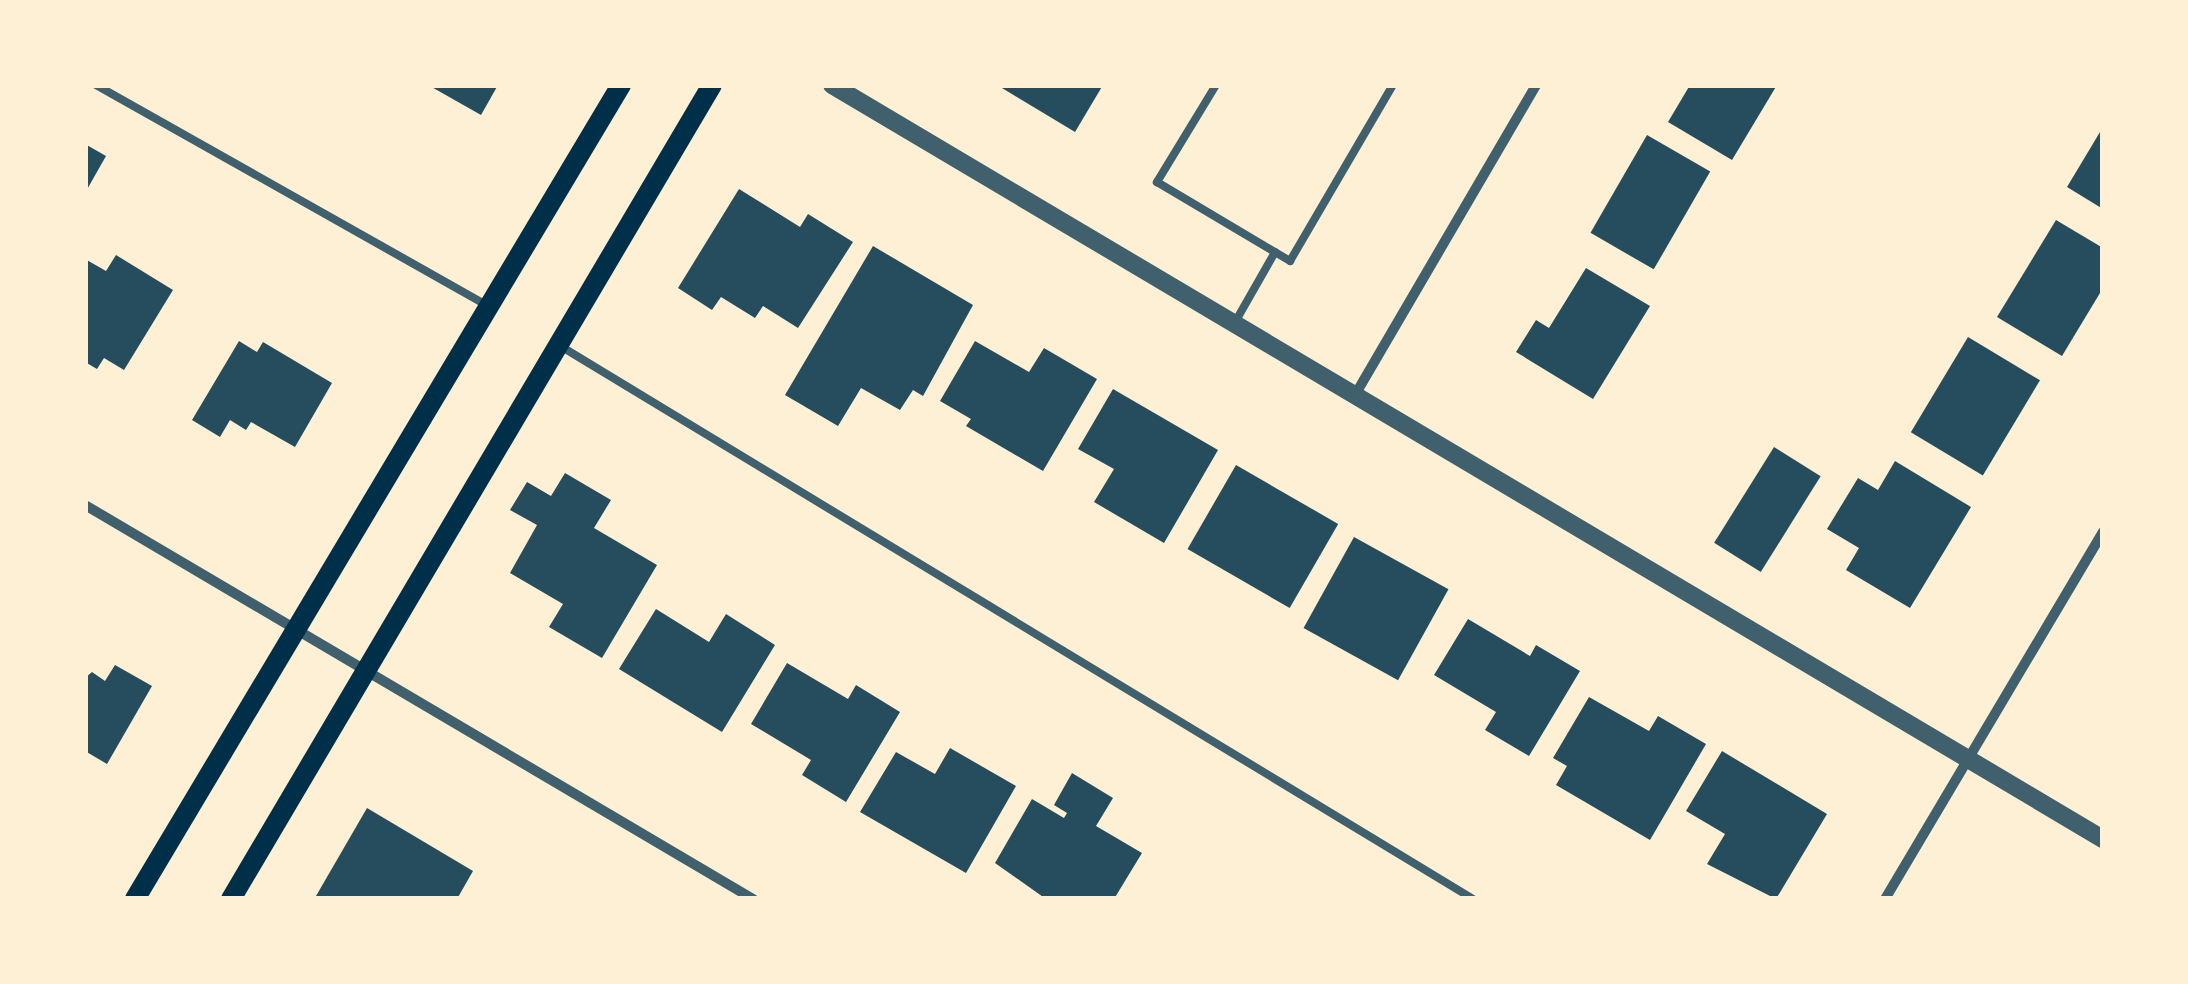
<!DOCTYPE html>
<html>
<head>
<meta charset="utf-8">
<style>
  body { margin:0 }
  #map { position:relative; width:2188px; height:984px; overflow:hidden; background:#fdf0d5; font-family:"IBM Plex Serif",serif }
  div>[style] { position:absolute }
  .building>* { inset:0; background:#264d5e; transform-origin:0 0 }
  .service>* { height:8px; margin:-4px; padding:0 4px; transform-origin:4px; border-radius:4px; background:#3f606c }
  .minor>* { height:10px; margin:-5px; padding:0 5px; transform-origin:5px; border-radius:5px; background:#3f606c }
  .tertiary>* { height:18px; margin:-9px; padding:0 9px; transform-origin:9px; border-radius:9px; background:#3f606c }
  .secondary>* { height:20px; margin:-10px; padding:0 10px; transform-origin:10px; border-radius:10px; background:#003049 }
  span { translate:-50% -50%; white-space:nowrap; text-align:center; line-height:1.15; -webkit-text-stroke:10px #fdf0d5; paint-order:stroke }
  .frame { position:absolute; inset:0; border:88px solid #fdf0d5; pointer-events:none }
</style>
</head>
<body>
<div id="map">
  <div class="building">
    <div style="clip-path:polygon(428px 85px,498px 85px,481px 115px)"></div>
    <div style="clip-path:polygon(997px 85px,1103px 85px,1075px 132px)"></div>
    <div style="clip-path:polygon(1690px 85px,1777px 85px,1732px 160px,1668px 122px)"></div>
    <div style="clip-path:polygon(2103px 127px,2103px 209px,2067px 187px)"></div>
    <div style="left:1647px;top:135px;width:73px;height:113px;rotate:30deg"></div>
    <div style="clip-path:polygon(85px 144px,106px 156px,85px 193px)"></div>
    <div style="clip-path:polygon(739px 189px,800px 227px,808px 214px,853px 242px,798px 328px,763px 306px,755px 318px,721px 297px,712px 310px,678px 288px)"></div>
    <div style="clip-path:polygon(2056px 220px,2103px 248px,2103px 288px,2062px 356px,1997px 317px)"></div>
    <div style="clip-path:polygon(873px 246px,973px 305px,923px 396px,913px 390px,900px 410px,861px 388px,838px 426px,785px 395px)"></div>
    <div style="clip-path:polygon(116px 255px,173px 290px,124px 370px,104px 358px,97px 369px,85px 362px,85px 259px,106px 271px)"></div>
    <div style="clip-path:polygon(1586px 268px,1650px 306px,1593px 399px,1516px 352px,1536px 320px,1549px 328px)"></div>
    <div style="left:1968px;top:337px;width:84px;height:111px;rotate:31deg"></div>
    <div style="clip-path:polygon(239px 341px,257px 352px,263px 342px,332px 383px,295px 447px,251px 422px,246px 430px,230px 420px,220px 437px,192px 420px)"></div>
    <div style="clip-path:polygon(975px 341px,1029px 372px,1044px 348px,1097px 379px,1043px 471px,966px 426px,971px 419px,940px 401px)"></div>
    <div style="clip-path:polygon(1113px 389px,1218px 450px,1164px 543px,1094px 502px,1114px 469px,1078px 449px)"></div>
    <div style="left:1774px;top:447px;width:55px;height:113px;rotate:32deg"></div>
    <div style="clip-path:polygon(1895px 461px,1971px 507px,1910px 608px,1846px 570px,1859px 548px,1827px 529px,1858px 478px,1878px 490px)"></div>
    <div style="left:1236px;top:465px;width:118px;height:97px;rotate:30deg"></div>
    <div style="clip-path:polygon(565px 473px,611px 500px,594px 528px,657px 565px,602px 658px,549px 627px,563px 604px,510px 573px,537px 525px,510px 510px,527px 482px,551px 496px)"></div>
    <div style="left:1354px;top:537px;width:108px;height:104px;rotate:29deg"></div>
    <div style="clip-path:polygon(656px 609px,709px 642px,726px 614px,775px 645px,722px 732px,619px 669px)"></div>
    <div style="clip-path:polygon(1468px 619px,1530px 656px,1536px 645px,1580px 671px,1529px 756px,1485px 730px,1496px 712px,1434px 675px)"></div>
    <div style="clip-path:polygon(787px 663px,848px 699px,856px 685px,900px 712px,846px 802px,802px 775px,811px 760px,751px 724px)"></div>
    <div style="clip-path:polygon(115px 665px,152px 686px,107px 764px,85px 751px,85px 678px,92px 672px,105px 681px)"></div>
    <div style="clip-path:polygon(1589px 697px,1649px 731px,1658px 716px,1706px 744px,1650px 840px,1556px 785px,1567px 766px,1553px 758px)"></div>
    <div style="clip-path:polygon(950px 748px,1016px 786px,966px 873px,860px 812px,896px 752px,935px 774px)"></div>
    <div style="clip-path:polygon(1722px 751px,1827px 814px,1776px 899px,1707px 864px,1725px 834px,1686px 811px)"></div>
    <div style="clip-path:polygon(1072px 773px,1113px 798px,1096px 826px,1142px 853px,1114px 899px,1046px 899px,995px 863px,1032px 799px,1064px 818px,1067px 813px,1054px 805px)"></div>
    <div style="clip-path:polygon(367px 808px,473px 871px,457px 899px,316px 896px)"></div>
  </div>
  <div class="service">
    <div style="left:96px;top:85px;width:451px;rotate:29.4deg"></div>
    <div style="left:1216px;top:85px;width:114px;rotate:121.3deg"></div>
    <div style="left:1157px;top:182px;width:155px;rotate:30.7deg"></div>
    <div style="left:1290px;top:261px;width:204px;rotate:-59.7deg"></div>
    <div style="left:1234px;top:324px;width:83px;rotate:-60.3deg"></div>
    <div style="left:562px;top:347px;width:1065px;rotate:31.21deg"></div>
  </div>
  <div class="minor">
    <div style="left:1355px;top:395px;width:359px;rotate:-59.7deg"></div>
    <div style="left:85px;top:505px;width:776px;rotate:30.53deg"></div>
    <div style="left:1885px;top:899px;width:427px;rotate:-59.3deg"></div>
  </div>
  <div class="tertiary">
    <div style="left:832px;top:85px;width:1478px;rotate:30.68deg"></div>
  </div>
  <div class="secondary">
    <div style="left:135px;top:899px;width:948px;rotate:-59.16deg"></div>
    <div style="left:231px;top:899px;width:945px;rotate:-59.42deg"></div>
  </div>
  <div class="frame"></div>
</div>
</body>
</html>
